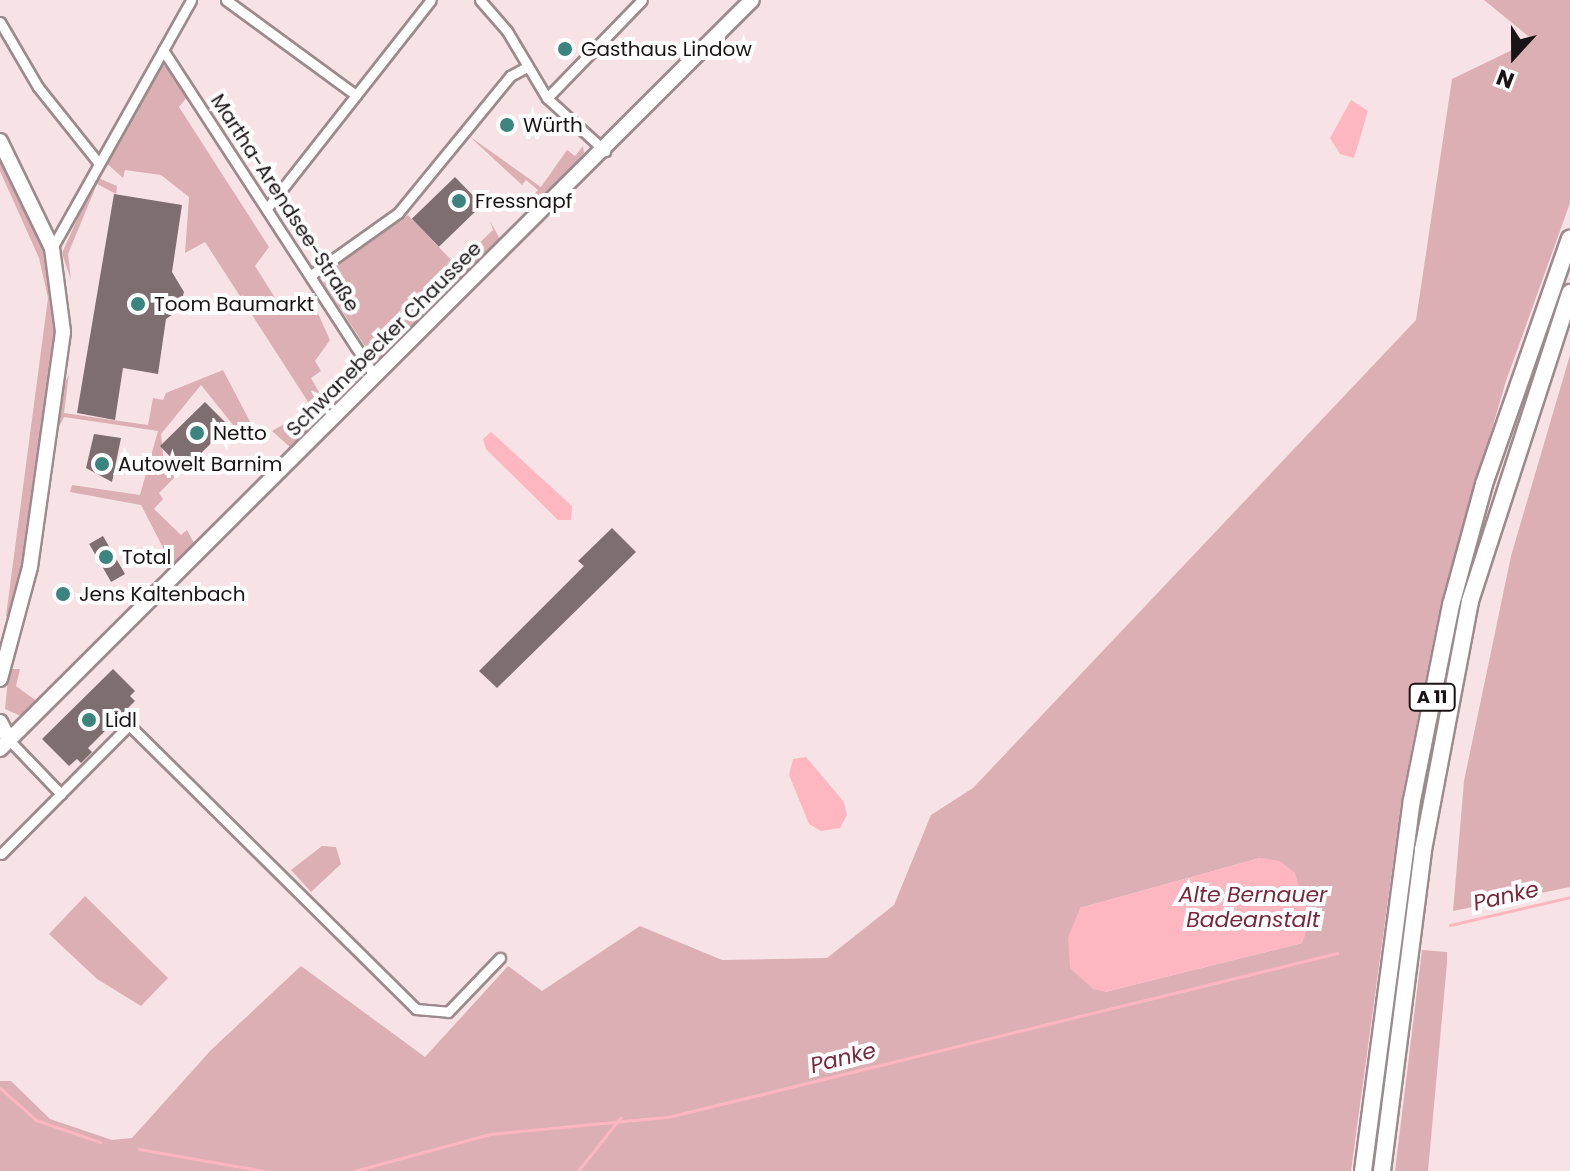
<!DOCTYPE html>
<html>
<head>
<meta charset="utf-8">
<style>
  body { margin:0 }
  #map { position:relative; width:1570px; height:1171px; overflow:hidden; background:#f7e3e6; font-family:Poppins,sans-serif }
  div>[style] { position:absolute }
  .green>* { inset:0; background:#dcafb5 }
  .water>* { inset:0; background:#feb6c1 }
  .stream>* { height:3px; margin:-1.5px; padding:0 1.5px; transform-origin:1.5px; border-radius:1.5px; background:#feb6c1 }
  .building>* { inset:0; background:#7f6e70; transform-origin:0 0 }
  .roads { filter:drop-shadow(2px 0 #9c8a8d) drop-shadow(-2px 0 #9c8a8d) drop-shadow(0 2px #9c8a8d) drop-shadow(0 -2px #9c8a8d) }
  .street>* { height:9px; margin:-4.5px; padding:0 4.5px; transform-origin:4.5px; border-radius:4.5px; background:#fff }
  .secondary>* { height:14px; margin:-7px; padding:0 7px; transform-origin:7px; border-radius:7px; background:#fff }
  .highway>* { height:16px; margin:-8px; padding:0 8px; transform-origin:8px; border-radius:8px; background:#fff }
  .dots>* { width:22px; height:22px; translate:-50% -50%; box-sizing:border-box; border:4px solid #fff; border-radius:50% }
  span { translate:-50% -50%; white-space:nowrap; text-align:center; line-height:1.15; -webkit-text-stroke:8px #fff; paint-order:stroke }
  .shield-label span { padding:2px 6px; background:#fff; border:2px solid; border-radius:6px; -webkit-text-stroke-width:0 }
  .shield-label { font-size:18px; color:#1a1415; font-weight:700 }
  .poi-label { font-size:20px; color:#1a1415 }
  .left { translate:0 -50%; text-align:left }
  .street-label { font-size:20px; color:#1a1415 }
  .water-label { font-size:22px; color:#79273b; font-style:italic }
  .north { position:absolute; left:1474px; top:16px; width:80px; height:80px; -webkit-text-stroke:6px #fff; paint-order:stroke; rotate:201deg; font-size:22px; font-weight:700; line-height:32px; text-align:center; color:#1a1415 }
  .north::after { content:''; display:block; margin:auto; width:28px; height:36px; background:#1a1415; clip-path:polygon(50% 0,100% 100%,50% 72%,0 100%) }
</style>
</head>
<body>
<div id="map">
  <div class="green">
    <div style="clip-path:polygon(evenodd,1484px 0,1570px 0,1570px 203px,1506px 381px,1441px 602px,1402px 797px,1351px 1171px,0 1171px,0 1081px,11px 1081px,50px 1119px,112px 1140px,132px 1138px,211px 1050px,301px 966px,425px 1057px,508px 966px,542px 991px,640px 926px,722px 960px,827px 958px,894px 905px,931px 815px,973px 788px,1416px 320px,1452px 79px,1533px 40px,1484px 0,1260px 858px,1302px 943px,1105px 992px,1080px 908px,1260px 858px)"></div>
    <div style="clip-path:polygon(159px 64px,168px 67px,187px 97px,179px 107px,269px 247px,255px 266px,284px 312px,311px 298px,330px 340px,315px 361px,321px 371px,311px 378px,324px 401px,312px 409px,319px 418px,290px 447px,272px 431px,312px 408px,205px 242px,185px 253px,189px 197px,161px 175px,125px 170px,123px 178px,104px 161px)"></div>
    <div style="clip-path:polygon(469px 136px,541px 187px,567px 150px,575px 156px,583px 146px,584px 153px,536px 206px,530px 199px,538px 190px,526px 180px,522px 185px)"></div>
    <div style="clip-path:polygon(0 151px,45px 245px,55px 325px,45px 429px,13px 620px,6px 616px,48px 298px,39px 258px,0 171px)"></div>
    <div style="clip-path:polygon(96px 177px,117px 186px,116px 194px,97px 184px,68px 254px,71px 280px,62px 253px)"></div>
    <div style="clip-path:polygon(408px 215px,456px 265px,493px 230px,490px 221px,502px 243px,383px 358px,372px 357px,323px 282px,333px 266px)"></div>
    <div style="clip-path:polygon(1570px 355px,1570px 887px,1453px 911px,1464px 781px,1511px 556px)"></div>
    <div style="clip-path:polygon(223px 370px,256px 433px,246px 441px,201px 385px,161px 434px,164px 464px,177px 475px,159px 493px,163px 499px,154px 509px,181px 535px,187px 530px,194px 543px,172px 565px,141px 505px,70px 492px,72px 485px,140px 495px,158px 431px,64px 417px,56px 433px,62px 390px,69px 374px,64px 413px,148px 425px,153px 398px,163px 400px,166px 393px)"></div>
    <div style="clip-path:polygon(9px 669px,20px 669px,16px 686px,38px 702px,21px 716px,5px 709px)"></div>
    <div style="clip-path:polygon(322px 846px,336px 847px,341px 864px,311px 892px,291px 870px)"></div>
    <div style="clip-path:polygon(85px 896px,168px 978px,141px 1006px,97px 979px,49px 934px)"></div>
    <div style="clip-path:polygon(1422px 950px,1447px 952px,1447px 963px,1428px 1171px,1395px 1171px)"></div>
  </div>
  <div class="water">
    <div style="clip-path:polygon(1351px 100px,1368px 111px,1354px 158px,1340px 154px,1330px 138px)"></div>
    <div style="clip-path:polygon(491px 432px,572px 506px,571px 520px,558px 520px,486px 449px,483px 439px)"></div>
    <div style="clip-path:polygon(806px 757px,844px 802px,847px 815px,840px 828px,821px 831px,809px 824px,789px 775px,793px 759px)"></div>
    <div style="clip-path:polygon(1260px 858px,1280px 861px,1295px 873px,1310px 922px,1302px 943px,1105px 992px,1093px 989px,1070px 968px,1068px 938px,1080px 908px)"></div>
  </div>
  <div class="stream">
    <div style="left:1450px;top:925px;width:123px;rotate:-13.1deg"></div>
    <div style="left:0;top:1088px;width:48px;rotate:41.6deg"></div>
    <div style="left:36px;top:1120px;width:68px;rotate:19deg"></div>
    <div style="left:139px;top:1149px;width:127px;rotate:10deg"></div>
    <div style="left:354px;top:1171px;width:141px;rotate:-15.2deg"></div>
    <div style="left:490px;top:1134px;width:179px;rotate:-5.5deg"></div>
    <div style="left:668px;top:1117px;width:689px;rotate:-13.77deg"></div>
    <div style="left:578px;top:1171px;width:68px;rotate:-51.6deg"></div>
  </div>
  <div class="building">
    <div style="left:455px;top:177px;width:39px;height:60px;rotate:46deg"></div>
    <div style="clip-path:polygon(114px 194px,182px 205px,172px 272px,184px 292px,179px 310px,166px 319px,158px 374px,123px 368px,115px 420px,77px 413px)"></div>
    <div style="clip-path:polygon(205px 402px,229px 426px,197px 457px,201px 462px,195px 467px,191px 463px,183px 470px,160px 446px)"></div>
    <div style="clip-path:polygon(94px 434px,121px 438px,112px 482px,86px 468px)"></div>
    <div style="clip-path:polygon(612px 528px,636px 552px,497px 688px,479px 671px,584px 566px,578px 561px)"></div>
    <div style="left:103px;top:536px;width:44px;height:16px;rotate:60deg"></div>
    <div style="clip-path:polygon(113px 669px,135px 691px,130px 696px,135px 701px,88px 748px,92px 752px,81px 763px,77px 759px,69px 766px,42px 739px)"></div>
  </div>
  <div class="roads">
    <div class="street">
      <div style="left:226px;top:0;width:161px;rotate:36.2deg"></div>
      <div style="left:480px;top:0;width:41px;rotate:48.9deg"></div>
      <div style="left:507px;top:31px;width:78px;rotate:59.2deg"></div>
      <div style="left:547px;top:98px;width:79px;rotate:42.4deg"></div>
      <div style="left:0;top:22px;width:75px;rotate:59.7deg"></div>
      <div style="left:38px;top:87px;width:95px;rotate:51.4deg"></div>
      <div style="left:163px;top:50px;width:389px;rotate:57deg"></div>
      <div style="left:547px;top:98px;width:136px;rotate:-45.9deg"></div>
      <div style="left:268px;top:207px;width:263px;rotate:-51.8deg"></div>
      <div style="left:52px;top:248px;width:284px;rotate:-60.7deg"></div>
      <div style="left:311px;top:275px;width:107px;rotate:-35.5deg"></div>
      <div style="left:398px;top:213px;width:177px;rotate:-50.7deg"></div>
      <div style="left:510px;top:76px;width:19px;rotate:-28deg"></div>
      <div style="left:9px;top:740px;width:75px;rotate:46.1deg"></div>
      <div style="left:1px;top:854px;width:182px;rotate:-45.2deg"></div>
      <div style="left:129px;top:725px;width:404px;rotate:44.7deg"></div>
      <div style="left:416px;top:1009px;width:32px;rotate:5deg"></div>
      <div style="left:448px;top:1012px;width:75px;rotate:-46.1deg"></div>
    </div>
    <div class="secondary">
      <div style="left:0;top:141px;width:119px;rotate:64.1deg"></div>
      <div style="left:52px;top:248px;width:85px;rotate:82.5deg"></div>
      <div style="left:63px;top:332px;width:237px;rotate:98deg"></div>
      <div style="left:30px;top:567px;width:116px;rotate:105deg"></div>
      <div style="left:0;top:722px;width:20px;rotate:63deg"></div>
      <div style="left:0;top:749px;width:1061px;rotate:-44.89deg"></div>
    </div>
    <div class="highway">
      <div style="left:1363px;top:1171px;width:374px;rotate:-82.5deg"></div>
      <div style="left:1412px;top:800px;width:199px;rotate:-78.7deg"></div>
      <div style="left:1451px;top:605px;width:125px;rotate:-74.7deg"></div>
      <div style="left:1484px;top:484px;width:260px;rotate:-70.7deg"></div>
      <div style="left:1382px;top:1171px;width:324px;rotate:-82.7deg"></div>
      <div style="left:1423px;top:850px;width:253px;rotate:-79.3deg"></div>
      <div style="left:1470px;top:601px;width:324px;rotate:-72deg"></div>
    </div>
  </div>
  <div class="dots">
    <div style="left:565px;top:49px;background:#3c847f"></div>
    <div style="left:507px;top:125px;background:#3c847f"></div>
    <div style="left:459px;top:201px;background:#3c847f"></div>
    <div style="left:138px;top:304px;background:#3c847f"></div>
    <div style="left:197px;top:433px;background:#3c847f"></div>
    <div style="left:102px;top:464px;background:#3c847f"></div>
    <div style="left:106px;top:557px;background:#3c847f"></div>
    <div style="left:63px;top:594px;background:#3c847f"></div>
    <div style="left:89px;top:720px;background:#3c847f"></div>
  </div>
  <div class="shield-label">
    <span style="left:1432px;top:697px">A 11</span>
  </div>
  <div class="poi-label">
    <span class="left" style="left:581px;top:49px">Gasthaus Lindow</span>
    <span class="left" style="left:523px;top:125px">Würth</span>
    <span class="left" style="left:475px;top:201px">Fressnapf</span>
    <span class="left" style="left:154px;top:304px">Toom Baumarkt</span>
    <span class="left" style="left:213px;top:433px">Netto</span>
    <span class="left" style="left:118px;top:464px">Autowelt Barnim</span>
    <span class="left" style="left:122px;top:557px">Total</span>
    <span class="left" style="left:79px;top:594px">Jens Kaltenbach</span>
    <span class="left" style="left:105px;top:720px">Lidl</span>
  </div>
  <div class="street-label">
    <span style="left:285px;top:203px;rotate:57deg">Martha-Arendsee-Straße</span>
    <span style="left:384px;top:339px;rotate:-45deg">Schwanebecker Chaussee</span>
  </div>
  <div class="water-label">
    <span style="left:1253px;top:907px">Alte Bernauer<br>Badeanstalt</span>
    <span style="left:1506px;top:896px;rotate:-13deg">Panke</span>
    <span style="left:843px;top:1058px;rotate:-14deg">Panke</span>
  </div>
  <div class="north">N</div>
</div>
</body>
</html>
